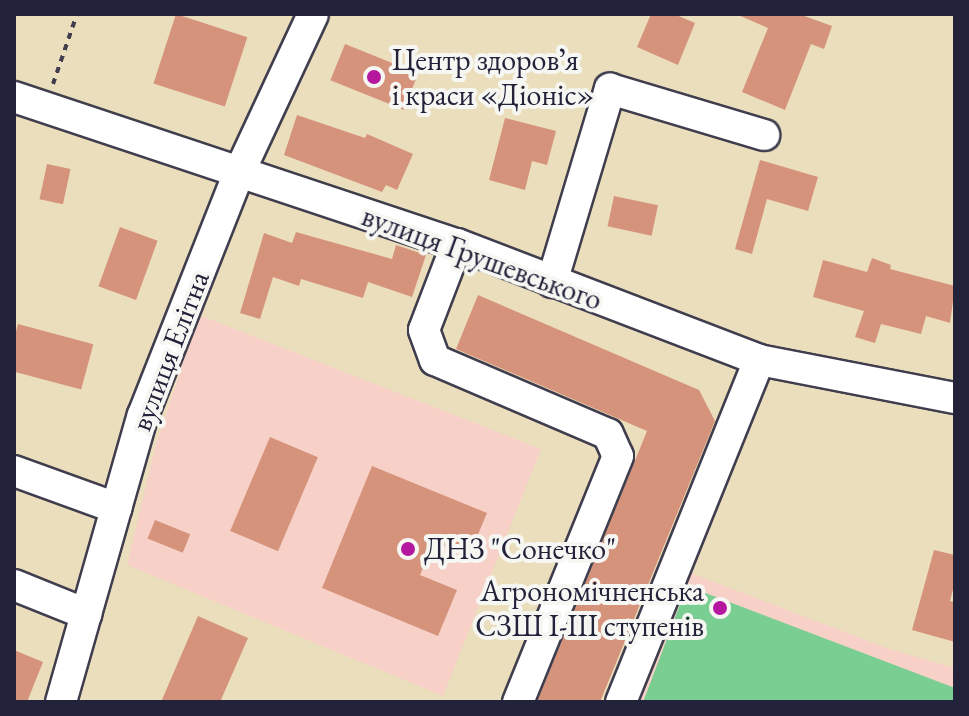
<!DOCTYPE html>
<html>
<head>
<meta charset="utf-8">
<style>
  body { margin:0 }
  #map { position:relative; width:969px; height:716px; overflow:hidden; background:#ebdebc; font-family:"EB Garamond",serif }
  div>[style] { position:absolute }
  .built>* { inset:0; background:#f7d1c7 }
  .green>* { inset:0; background:#7ace91 }
  .building>* { inset:0; background:#d6937c; transform-origin:0 0 }
  .path>* { height:4px; margin-top:-2px; transform-origin:0; background:repeating-linear-gradient(90deg,#403e4e 0 6px,transparent 0 12px) }
  .roads { filter:drop-shadow(2px 0 #403e4e) drop-shadow(-2px 0 #403e4e) drop-shadow(0 2px #403e4e) drop-shadow(0 -2px #403e4e) }
  .minor>* { height:30px; margin:-15px; padding:0 15px; transform-origin:15px; border-radius:15px; background:#fff }
  .dots>* { width:22px; height:22px; translate:-50% -50%; box-sizing:border-box; border:4px solid #f6f6f2; border-radius:50% }
  span { translate:-50% -50%; white-space:nowrap; text-align:center; line-height:1.15; -webkit-text-stroke:8px #f6f6f2; paint-order:stroke }
  .poi-label { font-size:30px; color:#22223b }
  .left { translate:0 -50%; text-align:left }
  .right { translate:-100% -50%; text-align:right }
  .street-label { font-size:30px; color:#22223b }
  .frame { position:absolute; inset:0; border:16px solid #22223b; pointer-events:none }
</style>
</head>
<body>
<div id="map">
  <div class="built">
    <div style="clip-path:polygon(199px 315px,541px 449px,443px 696px,127px 565px,156px 444px)"></div>
    <div style="clip-path:polygon(675px 567px,889px 649px,955px 668px,955px 702px,621px 702px)"></div>
  </div>
  <div class="green">
    <div style="clip-path:polygon(687px 586px,955px 688px,955px 702px,643px 702px)"></div>
  </div>
  <div class="building">
    <div style="left:176px;top:14px;width:75px;height:73px;rotate:18deg"></div>
    <div style="clip-path:polygon(651px 14px,674px 14px,695px 23px,678px 65px,637px 47px)"></div>
    <div style="clip-path:polygon(736px 14px,799px 14px,832px 26px,824px 49px,811px 44px,785px 110px,742px 92px,768px 28px)"></div>
    <div style="left:345px;top:44px;width:79px;height:39px;rotate:22deg"></div>
    <div style="clip-path:polygon(297px 115px,365px 138px,367px 134px,413px 154px,397px 190px,386px 185px,382px 192px,284px 155px)"></div>
    <div style="clip-path:polygon(505px 118px,556px 131px,547px 165px,532px 161px,525px 190px,489px 180px)"></div>
    <div style="clip-path:polygon(760px 160px,818px 177px,808px 211px,767px 199px,752px 254px,735px 249px)"></div>
    <div style="left:47px;top:164px;width:24px;height:36px;rotate:12deg"></div>
    <div style="left:614px;top:196px;width:45px;height:31px;rotate:12deg"></div>
    <div style="left:120px;top:227px;width:40px;height:63px;rotate:20deg"></div>
    <div style="clip-path:polygon(296px 232px,392px 259px,396px 245px,426px 255px,412px 297px,368px 282px,363px 298px,301px 279px,299px 286px,273px 277px,260px 319px,240px 313px,264px 233px,292px 243px)"></div>
    <div style="clip-path:polygon(872px 258px,891px 265px,890px 269px,955px 286px,950px 323px,926px 316px,921px 334px,881px 324px,875px 343px,855px 337px,864px 311px,813px 297px,823px 260px,867px 272px)"></div>
    <div style="clip-path:polygon(478px 295px,699px 390px,715px 421px,600px 702px,537px 702px,647px 431px,456px 349px)"></div>
    <div style="left:18px;top:324px;width:78px;height:47px;rotate:15deg"></div>
    <div style="left:270px;top:437px;width:52px;height:102px;rotate:23deg"></div>
    <div style="clip-path:polygon(372px 466px,487px 513px,469px 556px,434px 542px,420px 575px,457px 590px,438px 636px,322px 588px)"></div>
    <div style="left:155px;top:520px;width:38px;height:20px;rotate:22deg"></div>
    <div style="clip-path:polygon(934px 550px,955px 555px,955px 582px,950px 601px,955px 602px,955px 642px,912px 630px)"></div>
    <div style="clip-path:polygon(198px 616px,248px 638px,220px 702px,161px 702px)"></div>
    <div style="clip-path:polygon(14px 650px,43px 662px,27px 702px,14px 702px)"></div>
  </div>
  <div class="path">
    <div style="left:53px;top:84px;width:74px;rotate:-71.1deg"></div>
  </div>
  <div class="roads">
    <div class="minor">
      <div style="left:14px;top:97px;width:467px;rotate:18.4deg"></div>
      <div style="left:457px;top:244px;width:324px;rotate:21deg"></div>
      <div style="left:759px;top:360px;width:200px;rotate:11deg"></div>
      <div style="left:457px;top:244px;width:92px;rotate:111deg"></div>
      <div style="left:424px;top:330px;width:32px;rotate:70deg"></div>
      <div style="left:435px;top:360px;width:188px;rotate:23.2deg"></div>
      <div style="left:608px;top:434px;width:24px;rotate:66deg"></div>
      <div style="left:618px;top:456px;width:266px;rotate:112.1deg"></div>
      <div style="left:552px;top:282px;width:202px;rotate:-73.3deg"></div>
      <div style="left:610px;top:89px;width:161px;rotate:16.6deg"></div>
      <div style="left:14px;top:471px;width:109px;rotate:19.9deg"></div>
      <div style="left:14px;top:585px;width:78px;rotate:21.9deg"></div>
      <div style="left:61px;top:702px;width:298px;rotate:-74.1deg"></div>
      <div style="left:143px;top:415px;width:260px;rotate:-68.4deg"></div>
      <div style="left:239px;top:173px;width:175px;rotate:-65deg"></div>
      <div style="left:621px;top:702px;width:369px;rotate:-68deg"></div>
    </div>
  </div>
  <div class="dots">
    <div style="left:374px;top:77px;background:#b5179e"></div>
    <div style="left:408px;top:549px;background:#b5179e"></div>
    <div style="left:720px;top:608px;background:#b5179e"></div>
  </div>
  <div class="poi-label">
    <span class="left" style="left:392px;top:77px">Центр здоровʼя<br>і краси «Діоніс»</span>
    <span class="left" style="left:424px;top:549px">ДНЗ "Сонечко"</span>
    <span class="right" style="left:704px;top:608px">Агрономічненська<br>СЗШ І-ІІІ ступенів</span>
  </div>
  <div class="street-label">
    <span style="left:482px;top:258px;rotate:20deg">вулиця Грушевського</span>
    <span style="left:170px;top:351px;rotate:-69deg">вулиця Елітна</span>
  </div>
  <div class="frame"></div>
</div>
</body>
</html>
